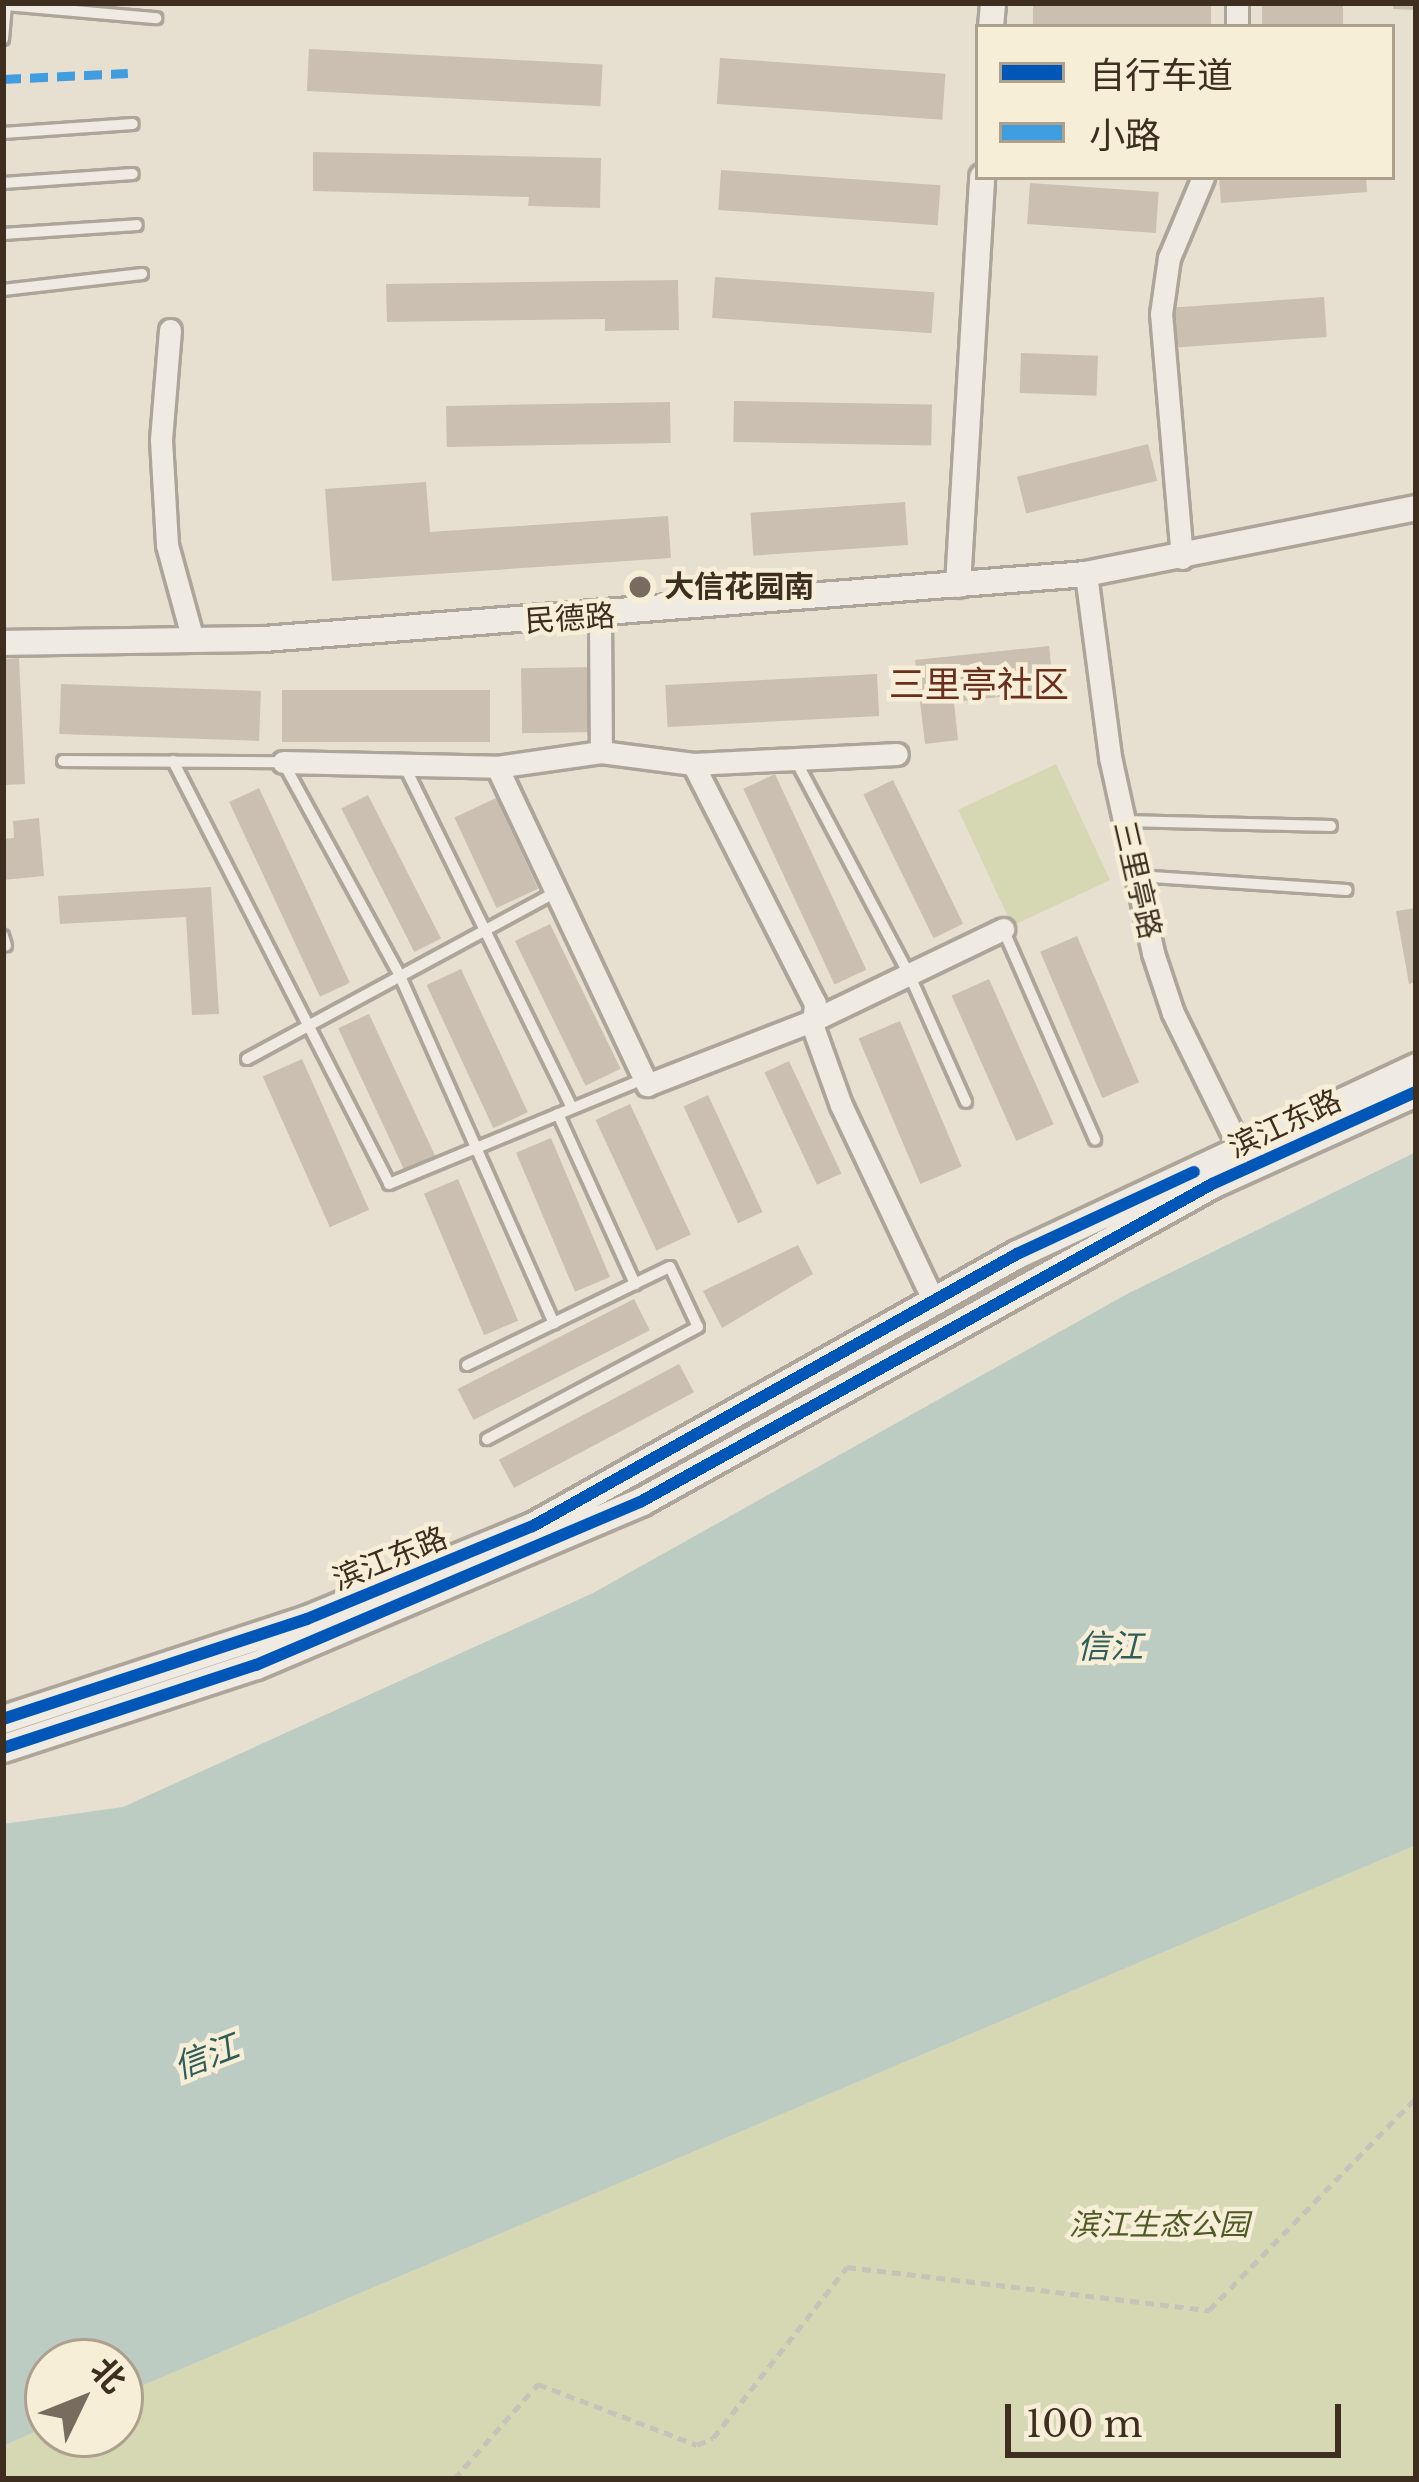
<!DOCTYPE html>
<html>
<head>
<meta charset="utf-8">
<style>
  body { margin:0 }
  #map { position:relative; width:1419px; height:2482px; overflow:hidden; background:#e7e0d1; font-family:"Libre Baskerville","Noto Sans SC",serif }
  div>[style] { position:absolute }
  .green>* { inset:0; background:#d6d7b3; transform-origin:0 0 }
  .water>* { inset:0; background:#bcccc2 }
  .building>* { inset:0; background:#cbbfb2; transform-origin:0 0 }
  .path>* { height:4.5px; margin-top:-2.25px; transform-origin:0; background:repeating-linear-gradient(90deg,#c8c2b9 0 9px,transparent 0 15px) }
  .roads { filter:drop-shadow(3px 0 #ada599) drop-shadow(-3px 0 #ada599) drop-shadow(0 3px #ada599) drop-shadow(0 -3px #ada599) }
  .service>* { height:10px; margin:-5px; padding:0 5px; transform-origin:5px; border-radius:5px; background:#efebe3 }
  .minor>* { height:21px; margin:-10.5px; padding:0 10.5px; transform-origin:10.5px; border-radius:10.5px; background:#efebe3 }
  .tertiary>* { height:24px; margin:-12px; padding:0 12px; transform-origin:12px; border-radius:12px; background:#efebe3 }
  .secondary>* { height:27px; margin:-13.5px; padding:0 13.5px; transform-origin:13.5px; border-radius:13.5px; background:#efebe3 }
  .quiet>* { height:9px; margin-top:-4.5px; transform-origin:0; background:repeating-linear-gradient(90deg,#3f9de0 0 18px,transparent 0 27px) }
  .cycleway>* { height:12px; margin:-6px; padding:0 6px; transform-origin:6px; border-radius:6px; background:#0057b8 }
  .dots>* { width:33px; height:33px; translate:-50% -50%; box-sizing:border-box; border:6px solid #f7eed8; border-radius:50% }
  span { translate:-50% -50%; white-space:nowrap; text-align:center; line-height:1.15; -webkit-text-stroke:9px #f7eed8; paint-order:stroke }
  .poi-label { font-size:30px; color:#3d2e20; font-weight:700 }
  .left { translate:0 -50%; text-align:left }
  .street-label { font-size:30px; color:#3d2e20 }
  .park-label { font-size:30px; color:#4d5a26; font-style:italic }
  .water-label { font-size:33px; color:#2f5d5a; font-style:italic }
  .quarter-label { font-size:36px; color:#6b2e1e }
  .frame { position:absolute; inset:0; border:6px solid #3d2e20; pointer-events:none }
  .legend { position:absolute; left:975px; top:24px; width:420px; height:156px; box-sizing:border-box; background:#f7eed8; border:3px solid #ada18e; margin:0; padding:15px 21px; list-style:none; font-size:36px; color:#3d2e20 }
  .legend li { display:flex; align-items:center; gap:24px; height:60px }
  .legend b { width:60px; border:3px solid #ada18e }
  .north { position:absolute; left:24px; top:2338px; width:120px; height:120px; box-sizing:border-box; background:#f7eed8; border:3px solid #ada18e; border-radius:50%; rotate:47deg; font-size:33px; font-weight:700; line-height:48px; text-align:center; color:#3d2e20 }
  .north::after { content:''; display:block; margin:auto; width:42px; height:54px; background:#786c5e; clip-path:polygon(50% 0,100% 100%,50% 72%,0 100%) }
  .scale { position:absolute; left:1005px; top:2404px; width:336px; height:54px; box-sizing:border-box; border:6px solid #3d2e20; border-top:0; padding-left:15px; font-size:36px; line-height:42px; white-space:nowrap; color:#3d2e20; -webkit-text-stroke:9px #f7eed8; paint-order:stroke }
</style>
</head>
<body>
<div id="map">
  <div class="green">
    <div style="left:1056px;top:764px;width:128px;height:108px;rotate:65deg"></div>
    <div style="clip-path:polygon(1416px 1845px,1416px 2479px,3px 2479px,3px 2446px,48px 2426px,48px 2434px,120px 2434px,120px 2395px)"></div>
  </div>
  <div class="water">
    <div style="clip-path:polygon(1416px 1152px,1416px 1845px,120px 2395px,120px 2362px,48px 2362px,48px 2426px,3px 2446px,3px 1824px,123px 1807px,593px 1593px,1127px 1294px)"></div>
  </div>
  <div class="building">
    <div style="left:1033px;top:3px;width:178px;height:24px"></div>
    <div style="left:1262px;top:3px;width:81px;height:24px"></div>
    <div style="clip-path:polygon(1393px 3px,1416px 3px,1416px 10px,1393px 9px)"></div>
    <div style="left:309px;top:49px;width:294px;height:42px;rotate:3deg"></div>
    <div style="left:720px;top:58px;width:226px;height:46px;rotate:4deg"></div>
    <div style="clip-path:polygon(313px 152px,601px 158px,600px 208px,528px 206px,529px 197px,313px 191px)"></div>
    <div style="left:721px;top:170px;width:220px;height:40px;rotate:4deg"></div>
    <div style="clip-path:polygon(1219px 177px,1366px 177px,1367px 192px,1221px 203px)"></div>
    <div style="left:1030px;top:183px;width:129px;height:41px;rotate:4deg"></div>
    <div style="left:715px;top:277px;width:220px;height:41px;rotate:4deg"></div>
    <div style="clip-path:polygon(678px 280px,679px 330px,605px 331px,605px 319px,387px 322px,386px 284px)"></div>
    <div style="left:1324px;top:297px;width:40px;height:155px;rotate:86deg"></div>
    <div style="left:1021px;top:353px;width:77px;height:40px;rotate:2deg"></div>
    <div style="left:734px;top:401px;width:198px;height:41px;rotate:1deg"></div>
    <div style="left:670px;top:402px;width:41px;height:224px;rotate:89deg"></div>
    <div style="left:1148px;top:444px;width:38px;height:135px;rotate:76deg"></div>
    <div style="clip-path:polygon(426px 482px,430px 532px,668px 516px,671px 558px,332px 581px,325px 489px)"></div>
    <div style="left:905px;top:502px;width:43px;height:155px;rotate:86deg"></div>
    <div style="clip-path:polygon(1049px 646px,1054px 691px,954px 702px,958px 740px,925px 744px,915px 660px)"></div>
    <div style="clip-path:polygon(19px 658px,25px 784px,3px 785px,3px 659px)"></div>
    <div style="left:597px;top:667px;width:65px;height:76px;rotate:89deg"></div>
    <div style="left:877px;top:674px;width:42px;height:212px;rotate:87deg"></div>
    <div style="left:61px;top:684px;width:200px;height:50px;rotate:2deg"></div>
    <div style="left:282px;top:690px;width:208px;height:52px"></div>
    <div style="left:775px;top:774px;width:216px;height:35px;rotate:65deg"></div>
    <div style="left:893px;top:780px;width:160px;height:33px;rotate:64deg"></div>
    <div style="left:259px;top:788px;width:215px;height:33px;rotate:65deg"></div>
    <div style="left:368px;top:795px;width:161px;height:30px;rotate:63deg"></div>
    <div style="left:496px;top:798px;width:100px;height:46px;rotate:65deg"></div>
    <div style="clip-path:polygon(39px 818px,44px 876px,3px 880px,3px 839px,14px 838px,13px 821px)"></div>
    <div style="clip-path:polygon(211px 887px,219px 1014px,192px 1015px,186px 917px,60px 924px,58px 896px)"></div>
    <div style="clip-path:polygon(1416px 908px,1416px 982px,1409px 984px,1396px 911px)"></div>
    <div style="left:550px;top:924px;width:161px;height:39px;rotate:64deg"></div>
    <div style="left:1077px;top:936px;width:159px;height:40px;rotate:67deg"></div>
    <div style="left:461px;top:969px;width:158px;height:38px;rotate:65deg"></div>
    <div style="left:989px;top:979px;width:159px;height:41px;rotate:66deg"></div>
    <div style="left:369px;top:1014px;width:157px;height:34px;rotate:65deg"></div>
    <div style="left:900px;top:1021px;width:158px;height:45px;rotate:67deg"></div>
    <div style="left:302px;top:1059px;width:165px;height:43px;rotate:66deg"></div>
    <div style="left:789px;top:1061px;width:124px;height:27px;rotate:65deg"></div>
    <div style="left:708px;top:1095px;width:129px;height:27px;rotate:65deg"></div>
    <div style="left:630px;top:1104px;width:144px;height:38px;rotate:65deg"></div>
    <div style="left:551px;top:1138px;width:151px;height:38px;rotate:67deg"></div>
    <div style="left:458px;top:1179px;width:154px;height:37px;rotate:67deg"></div>
    <div style="clip-path:polygon(798px 1245px,813px 1274px,722px 1328px,703px 1291px)"></div>
    <div style="left:634px;top:1299px;width:35px;height:198px;rotate:63deg"></div>
    <div style="left:679px;top:1364px;width:32px;height:204px;rotate:62deg"></div>
  </div>
  <div class="path">
    <div style="left:454px;top:2479px;width:127px;rotate:-48.5deg"></div>
    <div style="left:538px;top:2384px;width:170px;rotate:21deg"></div>
    <div style="left:697px;top:2445px;width:17px;rotate:-24deg"></div>
    <div style="left:713px;top:2438px;width:217px;rotate:-51.9deg"></div>
    <div style="left:847px;top:2267px;width:365px;rotate:6.8deg"></div>
    <div style="left:1209px;top:2310px;width:296px;rotate:-45.7deg"></div>
  </div>
  <div class="roads">
    <div class="service">
      <div style="left:6px;top:5px;width:151px;rotate:5deg"></div>
      <div style="left:3px;top:39px;width:36px;rotate:-85deg"></div>
      <div style="left:3px;top:133px;width:130px;rotate:-4deg"></div>
      <div style="left:3px;top:183px;width:130px;rotate:-4deg"></div>
      <div style="left:3px;top:234px;width:134px;rotate:-3.8deg"></div>
      <div style="left:3px;top:290px;width:140px;rotate:-6.6deg"></div>
      <div style="left:795px;top:759px;width:243px;rotate:62.1deg"></div>
      <div style="left:909px;top:974px;width:140px;rotate:66deg"></div>
      <div style="left:63px;top:761px;width:220px;rotate:0.3deg"></div>
      <div style="left:283px;top:762px;width:244px;rotate:61.3deg"></div>
      <div style="left:400px;top:976px;width:380px;rotate:66.1deg"></div>
      <div style="left:173px;top:761px;width:475px;rotate:62.9deg"></div>
      <div style="left:389px;top:1184px;width:276px;rotate:-22.4deg"></div>
      <div style="left:404px;top:765px;width:382px;rotate:63.9deg"></div>
      <div style="left:1123px;top:821px;width:208px;rotate:1.4deg"></div>
      <div style="left:1137px;top:876px;width:210px;rotate:3.8deg"></div>
      <div style="left:1003px;top:929px;width:230px;rotate:66.4deg"></div>
      <div style="left:3px;top:936px;width:10px;rotate:73deg"></div>
      <div style="left:247px;top:1059px;width:351px;rotate:-28.4deg"></div>
      <div style="left:558px;top:1114px;width:187px;rotate:65.6deg"></div>
      <div style="left:467px;top:1365px;width:225px;rotate:-25.8deg"></div>
      <div style="left:670px;top:1267px;width:66px;rotate:65deg"></div>
      <div style="left:698px;top:1327px;width:239px;rotate:152deg"></div>
    </div>
    <div class="minor">
      <div style="left:1237px;top:27px;width:24px;rotate:-90deg"></div>
      <div style="left:170px;top:330px;width:110px;rotate:94.7deg"></div>
      <div style="left:161px;top:440px;width:105px;rotate:86.7deg"></div>
      <div style="left:167px;top:545px;width:98px;rotate:74.7deg"></div>
      <div style="left:1182px;top:558px;width:245px;rotate:-94.9deg"></div>
      <div style="left:1161px;top:314px;width:57px;rotate:-81.9deg"></div>
      <div style="left:1169px;top:258px;width:88px;rotate:-67.2deg"></div>
      <div style="left:1086px;top:574px;width:185px;rotate:82.5deg"></div>
      <div style="left:1110px;top:757px;width:201px;rotate:77.6deg"></div>
      <div style="left:1153px;top:953px;width:63px;rotate:71.6deg"></div>
      <div style="left:1173px;top:1013px;width:163px;rotate:63.7deg"></div>
      <div style="left:600px;top:617px;width:135px;rotate:89.6deg"></div>
      <div style="left:601px;top:752px;width:93px;rotate:7.4deg"></div>
      <div style="left:693px;top:764px;width:268px;rotate:63deg"></div>
      <div style="left:815px;top:1003px;width:24px;rotate:95deg"></div>
      <div style="left:813px;top:1027px;width:83px;rotate:70.3deg"></div>
      <div style="left:841px;top:1105px;width:218px;rotate:64.7deg"></div>
      <div style="left:601px;top:752px;width:105px;rotate:171.8deg"></div>
      <div style="left:497px;top:767px;width:352px;rotate:64.7deg"></div>
      <div style="left:647px;top:1085px;width:179px;rotate:-21.3deg"></div>
      <div style="left:814px;top:1020px;width:210px;rotate:-25.7deg"></div>
      <div style="left:283px;top:762px;width:214px;rotate:1.3deg"></div>
      <div style="left:693px;top:764px;width:204px;rotate:-2.8deg"></div>
    </div>
    <div class="tertiary">
      <div style="left:991px;top:27px;width:24px;rotate:-85deg"></div>
      <div style="left:958px;top:585px;width:409px;rotate:-86.6deg"></div>
      <div style="left:3px;top:643px;width:261px;rotate:-0.9deg"></div>
      <div style="left:264px;top:639px;width:825px;rotate:-4.52deg"></div>
      <div style="left:1086px;top:574px;width:337px;rotate:-11.3deg"></div>
    </div>
    <div class="secondary">
      <div style="left:3px;top:1719px;width:320px;rotate:-18.2deg"></div>
      <div style="left:307px;top:1619px;width:244px;rotate:-22.4deg"></div>
      <div style="left:533px;top:1526px;width:555px;rotate:-29.34deg"></div>
      <div style="left:1017px;top:1254px;width:441px;rotate:-25.1deg"></div>
      <div style="left:3px;top:1748px;width:266px;rotate:-18.2deg"></div>
      <div style="left:256px;top:1665px;width:419px;rotate:-23deg"></div>
      <div style="left:642px;top:1501px;width:652px;rotate:-29.08deg"></div>
      <div style="left:1212px;top:1184px;width:224px;rotate:-24.3deg"></div>
    </div>
  </div>
  <div class="quiet">
    <div style="left:3px;top:79px;width:125px;rotate:-2.7deg"></div>
  </div>
  <div class="cycleway">
    <div style="left:3px;top:1719px;width:320px;rotate:-18.2deg"></div>
    <div style="left:307px;top:1619px;width:244px;rotate:-22.4deg"></div>
    <div style="left:533px;top:1526px;width:555px;rotate:-29.34deg"></div>
    <div style="left:1017px;top:1254px;width:195px;rotate:-24.9deg"></div>
    <div style="left:3px;top:1748px;width:266px;rotate:-18.2deg"></div>
    <div style="left:256px;top:1665px;width:419px;rotate:-23deg"></div>
    <div style="left:642px;top:1501px;width:652px;rotate:-29.08deg"></div>
    <div style="left:1212px;top:1184px;width:224px;rotate:-24.3deg"></div>
  </div>
  <div class="dots">
    <div style="left:640px;top:587px;background:#786c5e"></div>
  </div>
  <div class="poi-label">
    <span class="left" style="left:664px;top:587px">大信花园南</span>
  </div>
  <div class="street-label">
    <span style="left:570px;top:619px;rotate:-4deg">民德路</span>
    <span style="left:1137px;top:880px;rotate:77deg">三里亭路</span>
    <span style="left:1285px;top:1124px;rotate:-25deg">滨江东路</span>
    <span style="left:390px;top:1559px;rotate:-22deg">滨江东路</span>
  </div>
  <div class="park-label">
    <span style="left:1159px;top:2225px">滨江生态公园</span>
  </div>
  <div class="water-label">
    <span style="left:1110px;top:1647px">信江</span>
    <span style="left:206px;top:2057px;rotate:-21deg">信江</span>
  </div>
  <div class="quarter-label">
    <span style="left:979px;top:685px">三里亭社区</span>
  </div>
  <div class="frame"></div>
  <ul class="legend">
  <li><b style="height:15px;background:#0057b8"></b>自行车道</li>
  <li><b style="height:15px;background:#3f9de0"></b>小路</li>
  </ul>
  <div class="north">北</div>
  <div class="scale">100 m</div>
</div>
</body>
</html>
